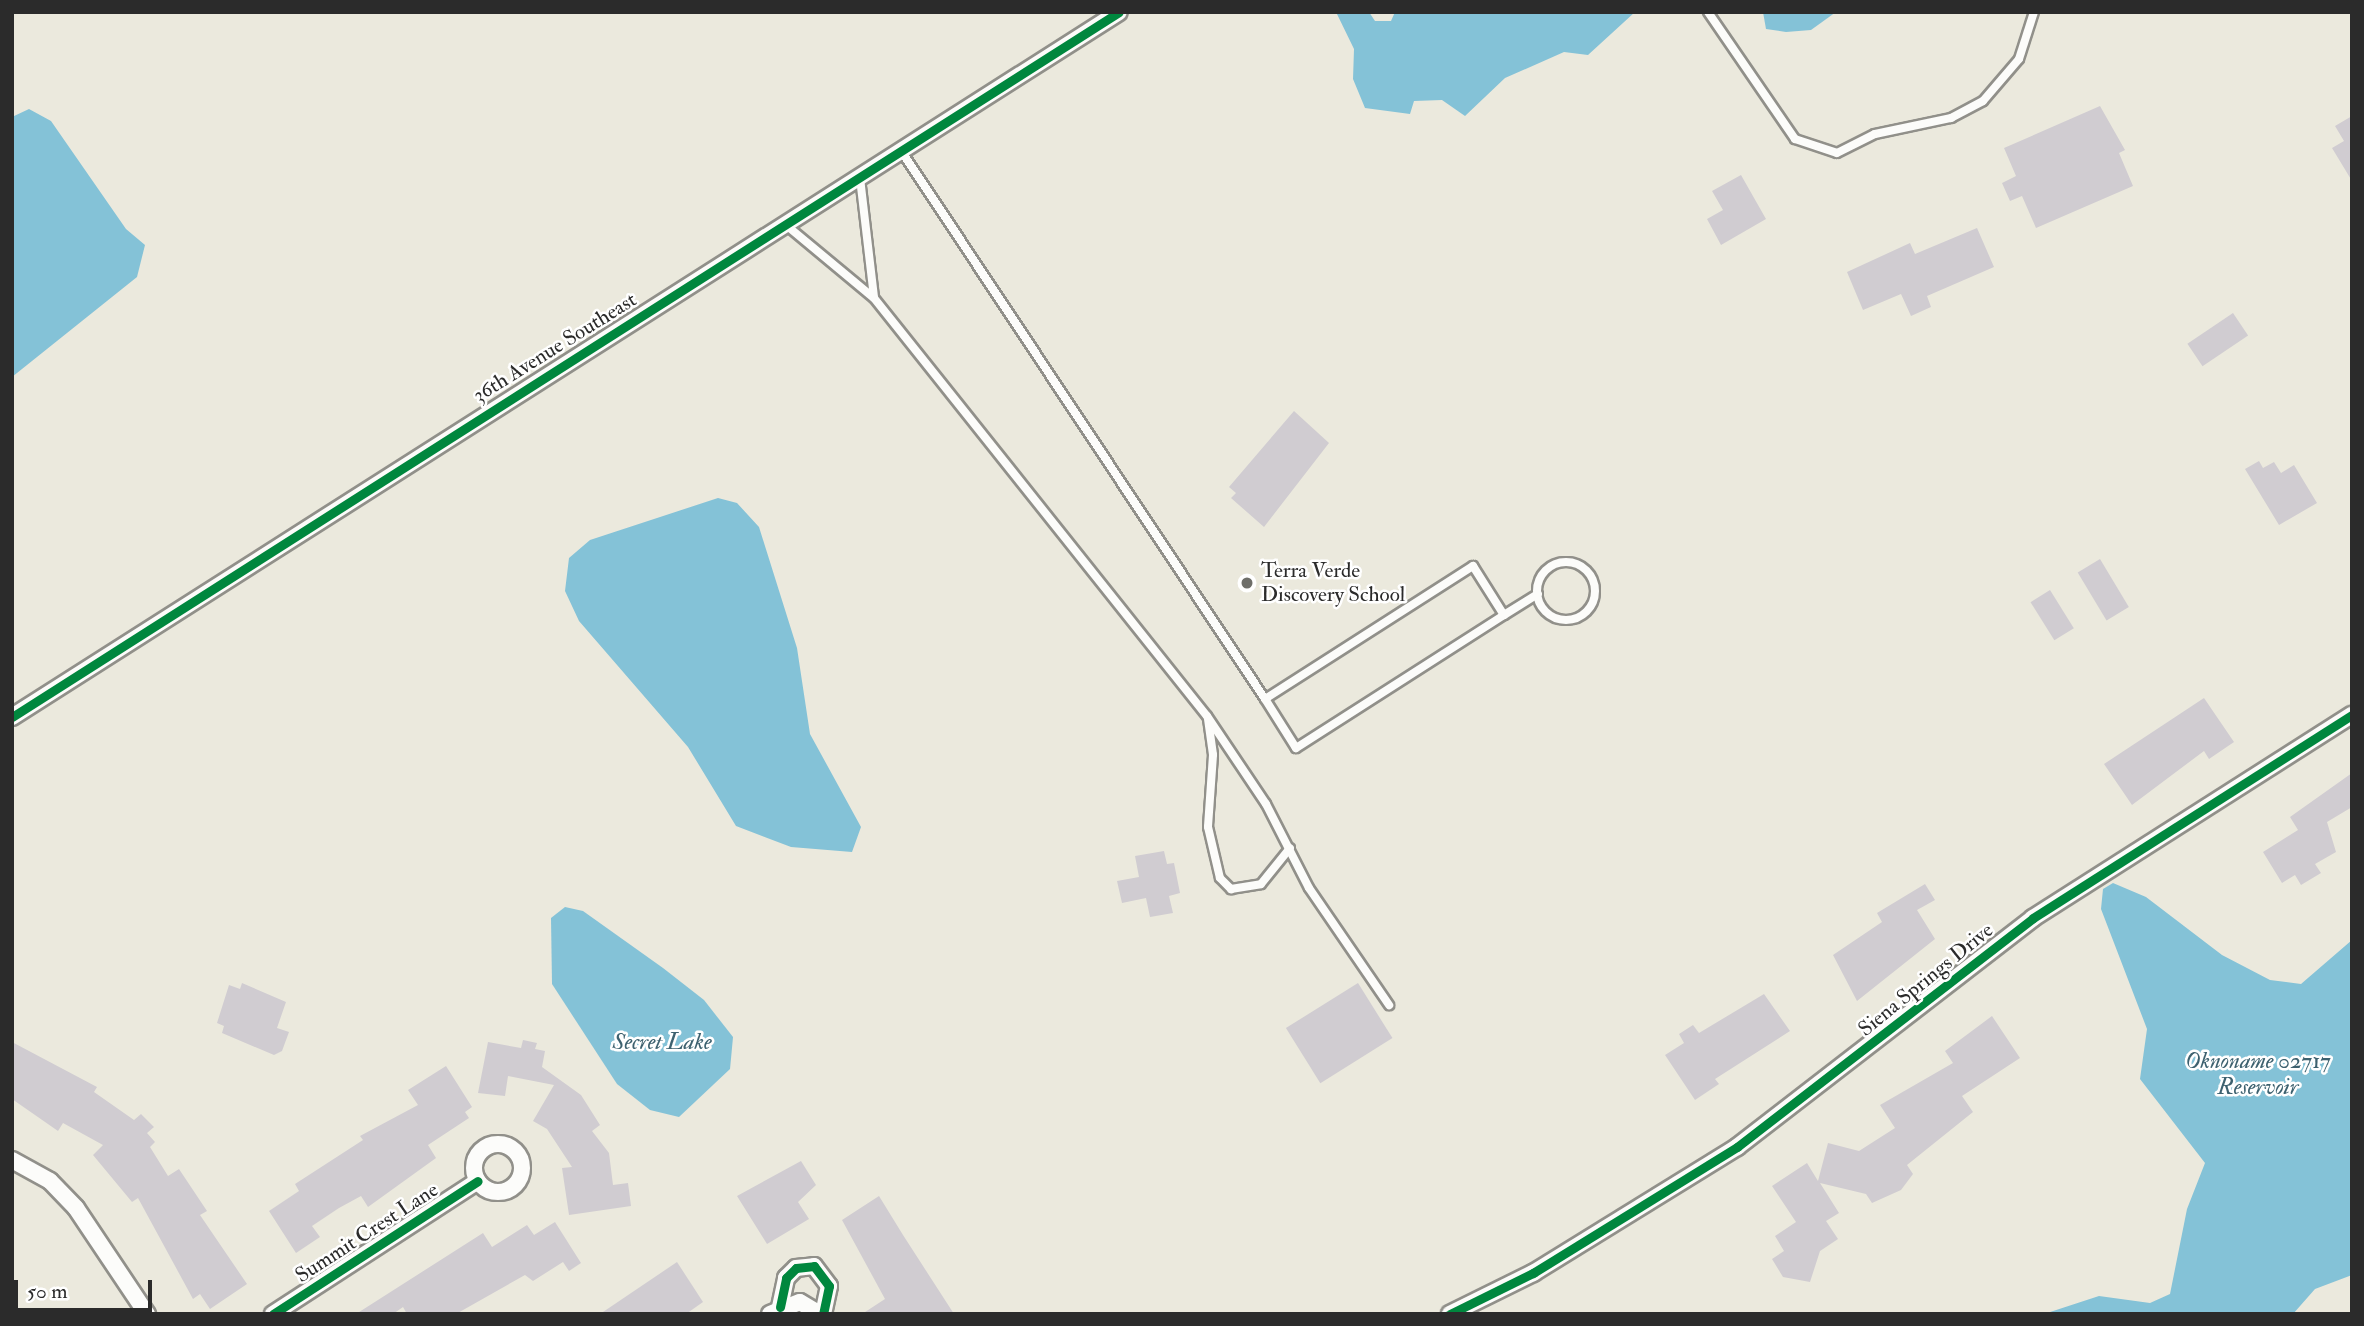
<!DOCTYPE html>
<html>
<head>
<meta charset="utf-8">
<style>
  body { margin:0 }
  #map { position:relative; width:2364px; height:1326px; overflow:hidden; background:#ebe9dd; font-family:"IM FELL Double Pica",serif }
  div>[style] { position:absolute }
  .water>* { inset:0; background:#84c2d7 }
  .building>* { inset:0; background:#d0ccd1; transform-origin:0 0 }
  .roads { filter:drop-shadow(2px 0 #91908a) drop-shadow(-2px 0 #91908a) drop-shadow(0 2px #91908a) drop-shadow(0 -2px #91908a) }
  .service>* { height:8px; margin:-4px; padding:0 4px; transform-origin:4px; border-radius:4px; background:#fcfcfa }
  .service>.ring { margin:-4px; padding:0; box-sizing:content-box; background:none; border:8px solid #fcfcfa; border-radius:50% }
  .minor>* { height:16px; margin:-8px; padding:0 8px; transform-origin:8px; border-radius:8px; background:#fcfcfa }
  .minor>.ring { margin:-8px; padding:0; box-sizing:content-box; background:none; border:16px solid #fcfcfa; border-radius:50% }
  .cycleway>* { height:9px; margin:-4.5px; padding:0 4.5px; transform-origin:4.5px; border-radius:4.5px; background:#00873e }
  .dots>* { width:19px; height:19px; translate:-50% -50%; box-sizing:border-box; border:4px solid #fff; border-radius:50% }
  span { translate:-50% -50%; white-space:nowrap; text-align:center; line-height:1.15; -webkit-text-stroke:5px #fff; paint-order:stroke }
  .street-label { font-size:21px; color:#2b2b2b }
  .poi-label { font-size:21px; color:#2b2b2b }
  .left { translate:0 -50%; text-align:left }
  .water-label { font-size:23px; color:#3d616f; font-style:italic }
  .frame { position:absolute; inset:0; border:14px solid #2b2b2b; pointer-events:none }
  .scale { position:absolute; left:14px; top:1280px; width:138px; height:32px; box-sizing:border-box; border:4px solid #2b2b2b; border-top:0; padding-left:9px; font-size:21px; line-height:24px; white-space:nowrap; color:#2b2b2b; -webkit-text-stroke:5px #fff; paint-order:stroke }
</style>
</head>
<body>
<div id="map">
  <div class="water">
    <div style="clip-path:polygon(1336px 12px,1369px 12px,1375px 21px,1391px 21px,1395px 12px,1635px 12px,1588px 55px,1564px 52px,1505px 78px,1465px 116px,1442px 100px,1414px 101px,1410px 114px,1365px 108px,1353px 79px,1354px 49px)"></div>
    <div style="clip-path:polygon(1763px 12px,1836px 12px,1811px 30px,1786px 32px,1766px 29px)"></div>
    <div style="clip-path:polygon(29px 109px,51px 121px,126px 229px,145px 245px,137px 277px,12px 377px,12px 117px)"></div>
    <div style="clip-path:polygon(718px 498px,737px 503px,759px 527px,797px 648px,810px 734px,861px 827px,852px 852px,791px 847px,736px 826px,688px 747px,579px 621px,565px 591px,569px 558px,590px 540px)"></div>
    <div style="clip-path:polygon(2113px 883px,2146px 897px,2222px 955px,2270px 980px,2301px 984px,2352px 940px,2352px 1275px,2315px 1289px,2293px 1314px,2044px 1314px,2099px 1296px,2150px 1303px,2170px 1294px,2187px 1209px,2205px 1163px,2140px 1079px,2147px 1029px,2101px 909px,2103px 889px)"></div>
    <div style="clip-path:polygon(565px 907px,583px 911px,663px 968px,704px 1000px,733px 1037px,730px 1069px,679px 1117px,650px 1110px,617px 1084px,552px 984px,551px 918px)"></div>
  </div>
  <div class="building">
    <div style="clip-path:polygon(2100px 106px,2125px 150px,2119px 153px,2133px 186px,2036px 228px,2022px 196px,2010px 201px,2002px 183px,2016px 176px,2004px 148px)"></div>
    <div style="clip-path:polygon(2352px 116px,2352px 181px,2332px 148px,2344px 141px,2335px 126px)"></div>
    <div style="clip-path:polygon(1741px 175px,1766px 219px,1721px 245px,1707px 219px,1723px 210px,1712px 191px)"></div>
    <div style="clip-path:polygon(1977px 228px,1994px 267px,1927px 296px,1931px 307px,1911px 316px,1901px 294px,1863px 310px,1847px 272px,1910px 243px,1915px 254px)"></div>
    <div style="left:2233px;top:313px;width:27px;height:55px;rotate:56deg"></div>
    <div style="clip-path:polygon(1294px 411px,1329px 443px,1264px 527px,1231px 498px,1236px 493px,1229px 487px)"></div>
    <div style="clip-path:polygon(2259px 461px,2263px 468px,2274px 462px,2281px 473px,2294px 465px,2317px 503px,2279px 525px,2245px 469px)"></div>
    <div style="left:2100px;top:559px;width:56px;height:26px;rotate:59deg"></div>
    <div style="left:2050px;top:590px;width:45px;height:23px;rotate:58deg"></div>
    <div style="clip-path:polygon(2204px 698px,2234px 742px,2209px 759px,2204px 751px,2132px 805px,2104px 764px)"></div>
    <div style="clip-path:polygon(2352px 773px,2352px 807px,2327px 822px,2336px 852px,2315px 864px,2321px 873px,2301px 885px,2295px 875px,2282px 883px,2263px 852px,2298px 830px,2290px 817px)"></div>
    <div style="clip-path:polygon(1164px 851px,1167px 864px,1174px 863px,1180px 893px,1169px 896px,1173px 913px,1150px 917px,1146px 898px,1122px 903px,1117px 881px,1139px 877px,1135px 856px)"></div>
    <div style="clip-path:polygon(1925px 884px,1935px 900px,1917px 910px,1935px 939px,1857px 1001px,1833px 955px,1882px 922px,1877px 913px)"></div>
    <div style="clip-path:polygon(242px 983px,286px 1002px,277px 1028px,289px 1032px,282px 1051px,274px 1055px,222px 1033px,224px 1026px,217px 1023px,229px 985px,240px 989px)"></div>
    <div style="left:1358px;top:983px;width:65px;height:85px;rotate:58deg"></div>
    <div style="clip-path:polygon(1764px 994px,1790px 1031px,1715px 1079px,1719px 1084px,1695px 1100px,1665px 1055px,1684px 1043px,1679px 1034px,1693px 1025px,1699px 1033px)"></div>
    <div style="clip-path:polygon(1992px 1016px,2020px 1058px,1962px 1096px,1973px 1112px,1907px 1165px,1913px 1174px,1901px 1190px,1872px 1203px,1866px 1194px,1820px 1183px,1839px 1213px,1826px 1221px,1838px 1239px,1820px 1251px,1810px 1282px,1783px 1277px,1772px 1259px,1784px 1251px,1775px 1236px,1796px 1222px,1772px 1186px,1807px 1163px,1818px 1181px,1828px 1143px,1859px 1151px,1895px 1128px,1880px 1105px,1953px 1063px,1945px 1051px)"></div>
    <div style="clip-path:polygon(523px 1040px,537px 1043px,535px 1049px,545px 1051px,542px 1067px,581px 1095px,600px 1125px,592px 1131px,609px 1153px,613px 1185px,628px 1183px,631px 1206px,569px 1215px,562px 1168px,572px 1167px,547px 1129px,533px 1121px,554px 1085px,508px 1076px,505px 1096px,478px 1093px,488px 1042px,521px 1048px)"></div>
    <div style="clip-path:polygon(12px 1042px,97px 1087px,94px 1092px,134px 1120px,141px 1114px,154px 1127px,147px 1133px,155px 1142px,150px 1147px,168px 1176px,179px 1169px,207px 1211px,200px 1215px,247px 1284px,210px 1309px,200px 1294px,193px 1299px,138px 1198px,132px 1202px,93px 1155px,103px 1145px,63px 1123px,58px 1131px,12px 1099px)"></div>
    <div style="clip-path:polygon(446px 1066px,472px 1107px,465px 1112px,469px 1118px,428px 1145px,436px 1158px,368px 1207px,361px 1196px,339px 1208px,312px 1226px,320px 1237px,296px 1253px,269px 1211px,299px 1191px,295px 1184px,363px 1140px,360px 1136px,418px 1105px,408px 1090px)"></div>
    <div style="clip-path:polygon(801px 1161px,816px 1185px,798px 1202px,809px 1219px,767px 1244px,737px 1196px)"></div>
    <div style="clip-path:polygon(879px 1196px,903px 1235px,954px 1314px,862px 1314px,885px 1299px,842px 1220px)"></div>
    <div style="clip-path:polygon(555px 1222px,581px 1263px,569px 1271px,563px 1262px,533px 1281px,525px 1275px,456px 1314px,407px 1314px,403px 1307px,393px 1314px,356px 1314px,483px 1233px,492px 1247px,527px 1225px,534px 1235px)"></div>
    <div style="clip-path:polygon(677px 1262px,703px 1302px,686px 1314px,600px 1314px)"></div>
  </div>
  <div class="roads">
    <div class="service">
      <div style="left:1708px;top:12px;width:154px;rotate:55.6deg"></div>
      <div style="left:1795px;top:139px;width:44px;rotate:18.4deg"></div>
      <div style="left:1837px;top:153px;width:42px;rotate:-26.6deg"></div>
      <div style="left:1875px;top:134px;width:78px;rotate:-11.9deg"></div>
      <div style="left:1951px;top:118px;width:36px;rotate:-28deg"></div>
      <div style="left:1983px;top:101px;width:55px;rotate:-49.4deg"></div>
      <div style="left:2019px;top:59px;width:49px;rotate:-72.3deg"></div>
      <div style="left:900px;top:149px;width:660px;rotate:56.43deg"></div>
      <div style="left:1265px;top:699px;width:247px;rotate:-32.6deg"></div>
      <div style="left:1473px;top:566px;width:58px;rotate:57.7deg"></div>
      <div style="left:1504px;top:615px;width:247px;rotate:147.4deg"></div>
      <div style="left:1296px;top:748px;width:58px;rotate:-122.3deg"></div>
      <div style="left:860px;top:178px;width:120px;rotate:83.3deg"></div>
      <div style="left:786px;top:225px;width:114px;rotate:39.7deg"></div>
      <div style="left:874px;top:298px;width:534px;rotate:51.46deg"></div>
      <div style="left:1207px;top:716px;width:106px;rotate:56.2deg"></div>
      <div style="left:1266px;top:804px;width:94px;rotate:62.9deg"></div>
      <div style="left:1309px;top:888px;width:142px;rotate:55.6deg"></div>
      <div class="ring" style="left:1537px;top:562px;width:50px;height:50px"></div>
      <div style="left:1504px;top:615px;width:40px;rotate:-32deg"></div>
      <div style="left:1208px;top:719px;width:36px;rotate:82deg"></div>
      <div style="left:1213px;top:755px;width:72px;rotate:94deg"></div>
      <div style="left:1208px;top:827px;width:52px;rotate:76.8deg"></div>
      <div style="left:1220px;top:878px;width:16px;rotate:45deg"></div>
      <div style="left:1231px;top:889px;width:30px;rotate:-9deg"></div>
      <div style="left:1261px;top:884px;width:46px;rotate:-51.1deg"></div>
    </div>
    <div class="minor">
      <div style="left:12px;top:717px;width:1312px;rotate:-32.49deg"></div>
      <div class="ring" style="left:474px;top:1144px;width:32px;height:32px"></div>
      <div style="left:12px;top:1160px;width:43px;rotate:28.9deg"></div>
      <div style="left:50px;top:1181px;width:37px;rotate:46deg"></div>
      <div style="left:76px;top:1208px;width:128px;rotate:56.2deg"></div>
      <div style="left:780px;top:1307px;width:30px;rotate:-78deg"></div>
      <div style="left:786px;top:1278px;width:14px;rotate:-45deg"></div>
      <div style="left:796px;top:1268px;width:18px;rotate:-6deg"></div>
      <div style="left:814px;top:1266px;width:25px;rotate:53deg"></div>
      <div style="left:829px;top:1286px;width:29px;rotate:102deg"></div>
      <div style="left:273px;top:1314px;width:244px;rotate:-33deg"></div>
      <div style="left:770px;top:1314px;width:32px;rotate:-22deg"></div>
      <div style="left:800px;top:1302px;width:23px;rotate:31deg"></div>
      <div style="left:1450px;top:1314px;width:93px;rotate:-26.3deg"></div>
      <div style="left:1533px;top:1273px;width:240px;rotate:-31.7deg"></div>
      <div style="left:1737px;top:1147px;width:374px;rotate:-37.7deg"></div>
      <div style="left:2033px;top:918px;width:378px;rotate:-32.5deg"></div>
    </div>
  </div>
  <div class="cycleway">
    <div style="left:12px;top:717px;width:1312px;rotate:-32.49deg"></div>
    <div style="left:780px;top:1307px;width:30px;rotate:-78deg"></div>
    <div style="left:786px;top:1278px;width:14px;rotate:-45deg"></div>
    <div style="left:796px;top:1268px;width:18px;rotate:-6deg"></div>
    <div style="left:814px;top:1266px;width:25px;rotate:53deg"></div>
    <div style="left:829px;top:1286px;width:29px;rotate:102deg"></div>
    <div style="left:273px;top:1314px;width:244px;rotate:-33deg"></div>
    <div style="left:1450px;top:1314px;width:93px;rotate:-26.3deg"></div>
    <div style="left:1533px;top:1273px;width:240px;rotate:-31.7deg"></div>
    <div style="left:1737px;top:1147px;width:374px;rotate:-37.7deg"></div>
    <div style="left:2033px;top:918px;width:378px;rotate:-32.5deg"></div>
  </div>
  <div class="dots">
    <div style="left:1247px;top:583px;background:#6e6e69"></div>
  </div>
  <div class="street-label">
    <span style="left:555px;top:348px;rotate:-32deg">36th Avenue Southeast</span>
    <span style="left:1926px;top:980px;rotate:-39deg">Siena Springs Drive</span>
    <span style="left:367px;top:1233px;rotate:-33deg">Summit Crest Lane</span>
  </div>
  <div class="poi-label">
    <span class="left" style="left:1261px;top:583px">Terra Verde<br>Discovery School</span>
  </div>
  <div class="water-label">
    <span style="left:662px;top:1042px">Secret Lake</span>
    <span style="left:2258px;top:1074px">Oknoname 02717<br>Reservoir</span>
  </div>
  <div class="frame"></div>
  <div class="scale">50 m</div>
</div>
</body>
</html>
